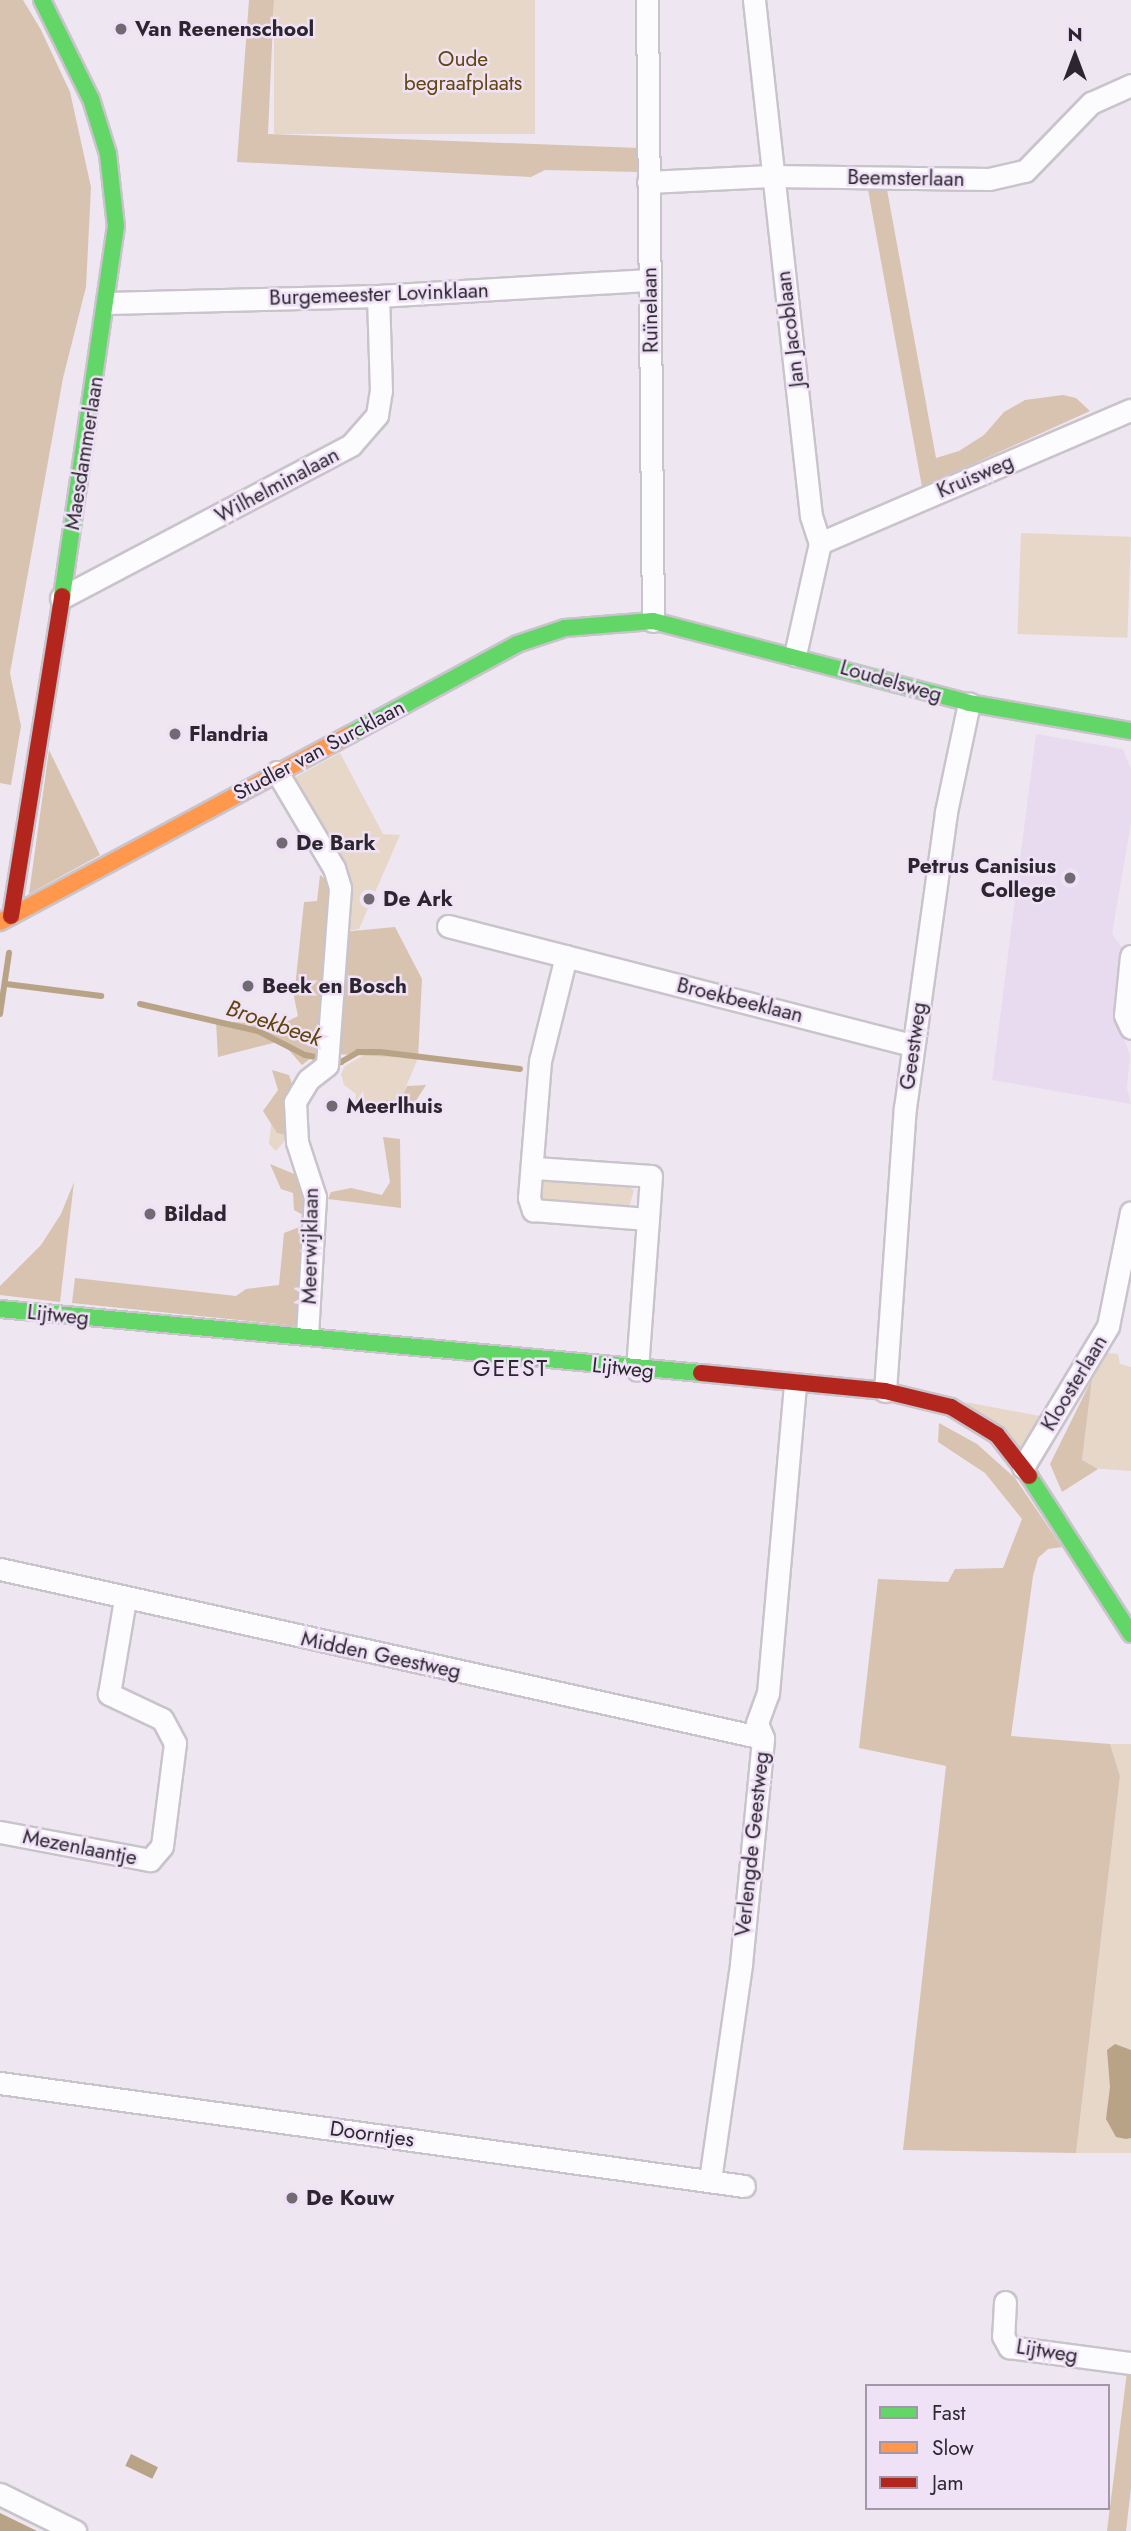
<!DOCTYPE html>
<html>
<head>
<meta charset="utf-8">
<style>
  body { margin:0 }
  #map { position:relative; width:1131px; height:2531px; overflow:hidden; background:#eee6f1; font-family:Jost,sans-serif }
  div>[style] { position:absolute }
  .built>* { inset:0; background:#e9dbef }
  .green>* { inset:0; background:#e6d7c8; transform-origin:0 0 }
  .forest>* { inset:0; background:#d7c3af }
  .water>* { inset:0; background:#b9a386; transform-origin:0 0 }
  .stream>* { height:6px; margin:-3px; padding:0 3px; transform-origin:3px; border-radius:3px; background:#b9a386 }
  .roads { filter:drop-shadow(2px 0 #c9c3cb) drop-shadow(-2px 0 #c9c3cb) drop-shadow(0 2px #c9c3cb) drop-shadow(0 -2px #c9c3cb) }
  .street>* { height:21px; margin:-10.5px; padding:0 10.5px; transform-origin:10.5px; border-radius:10.5px; background:#fcfbfd }
  .fast>* { height:16px; margin:-8px; padding:0 8px; transform-origin:8px; border-radius:8px; background:#63d668 }
  .slow>* { height:16px; margin:-8px; padding:0 8px; transform-origin:8px; border-radius:8px; background:#ff974d }
  .jam>* { height:16px; margin:-8px; padding:0 8px; transform-origin:8px; border-radius:8px; background:#b3261e }
  .dots>* { width:19px; height:19px; translate:-50% -50%; box-sizing:border-box; border:4px solid #efe1f6; border-radius:50% }
  span { translate:-50% -50%; white-space:nowrap; text-align:center; line-height:1.15; -webkit-text-stroke:5px #efe1f6; paint-order:stroke }
  .poi-label { font-size:21px; color:#2c272f; font-weight:700 }
  .left { translate:0 -50%; text-align:left }
  .right { translate:-100% -50%; text-align:right }
  .park-label { font-size:21px; color:#63460b }
  .street-label { font-size:21px; color:#2c272f }
  .water-label { font-size:23px; color:#624409; font-style:italic }
  .neighbourhood-label { font-size:23px; color:#2c272f; letter-spacing:2px }
  .legend { position:absolute; left:865px; top:2384px; width:245px; height:126px; box-sizing:border-box; background:#efe1f6; border:2px solid #a197a6; margin:0; padding:9px 12px; list-style:none; font-size:21px; color:#2c272f }
  .legend li { display:flex; align-items:center; gap:14px; height:35px }
  .legend b { width:35px; border:2px solid #a197a6 }
  .north { position:absolute; left:1040px; top:21px; width:70px; height:70px; -webkit-text-stroke:5px #efe1f6; paint-order:stroke; rotate:0deg; font-size:19px; font-weight:700; line-height:28px; text-align:center; color:#2c272f }
  .north::after { content:''; display:block; margin:auto; width:24px; height:32px; background:#2c272f; clip-path:polygon(50% 0,100% 100%,50% 72%,0 100%) }
</style>
</head>
<body>
<div id="map">
  <div class="built">
    <div style="clip-path:polygon(1036px 734px,1123px 749px,1131px 769px,1131px 823px,1112px 934px,1124px 950px,1115px 1012px,1130px 1055px,1127px 1088px,1131px 1104px,992px 1080px)"></div>
  </div>
  <div class="green">
    <div style="left:274px;top:0;width:261px;height:134px"></div>
    <div style="left:1021px;top:533px;width:110px;height:101px;rotate:2deg"></div>
    <div style="clip-path:polygon(340px 753px,383px 834px,400px 835px,359px 929px,342px 932px,344px 887px,290px 780px)"></div>
    <div style="clip-path:polygon(364px 1055px,418px 1058px,400px 1101px,386px 1100px,383px 1107px,355px 1105px,356px 1094px,344px 1085px,341px 1074px,345px 1066px)"></div>
    <div style="clip-path:polygon(272px 1119px,277px 1133px,289px 1136px,276px 1151px,269px 1144px)"></div>
    <div style="clip-path:polygon(550px 1178px,624px 1185px,634px 1190px,628px 1211px,541px 1201px,537px 1192px,540px 1181px)"></div>
    <div style="clip-path:polygon(1108px 1353px,1118px 1354px,1120px 1364px,1131px 1367px,1131px 1471px,1091px 1468px,1082px 1460px,1092px 1379px)"></div>
    <div style="clip-path:polygon(965px 1402px,1045px 1417px,1025px 1456px)"></div>
    <div style="clip-path:polygon(1110px 1744px,1131px 1744px,1131px 2153px,1076px 2153px,1120px 1776px)"></div>
  </div>
  <div class="forest">
    <div style="clip-path:polygon(0 0,23px 0,41px 30px,70px 92px,91px 187px,86px 287px,63px 378px,10px 673px,21px 726px,11px 785px,0 783px)"></div>
    <div style="clip-path:polygon(249px 0,274px 0,268px 134px,639px 148px,639px 172px,545px 170px,531px 177px,237px 162px)"></div>
    <div style="clip-path:polygon(867px 184px,886px 184px,936px 458px,959px 451px,984px 435px,1004px 412px,1025px 400px,1063px 395px,1076px 398px,1090px 411px,922px 487px)"></div>
    <div style="clip-path:polygon(49px 750px,100px 855px,29px 894px)"></div>
    <div style="clip-path:polygon(320px 875px,335px 887px,324px 1048px,302px 1065px,281px 1041px,218px 1057px,216px 1021px,280px 1025px,298px 1016px,294px 997px,304px 902px,317px 901px)"></div>
    <div style="clip-path:polygon(395px 927px,422px 979px,418px 1058px,333px 1054px,342px 932px)"></div>
    <div style="clip-path:polygon(272px 1070px,289px 1075px,293px 1087px,289px 1136px,277px 1133px,263px 1111px,278px 1090px)"></div>
    <div style="clip-path:polygon(426px 1085px,410px 1110px,383px 1107px,386px 1100px,400px 1101px,407px 1086px)"></div>
    <div style="clip-path:polygon(383px 1137px,400px 1139px,401px 1208px,328px 1199px,331px 1192px,351px 1188px,382px 1195px,390px 1182px)"></div>
    <div style="clip-path:polygon(270px 1164px,309px 1180px,305px 1216px,294px 1210px,293px 1193px,281px 1189px)"></div>
    <div style="clip-path:polygon(74px 1182px,60px 1302px,0 1295px,0 1286px,41px 1245px,61px 1214px)"></div>
    <div style="clip-path:polygon(307px 1224px,297px 1326px,72px 1303px,75px 1278px,236px 1296px,246px 1289px,279px 1285px,284px 1233px)"></div>
    <div style="clip-path:polygon(1092px 1379px,1082px 1460px,1098px 1469px,1062px 1492px,1050px 1464px)"></div>
    <div style="clip-path:polygon(939px 1423px,977px 1444px,1015px 1478px,1062px 1547px,1048px 1549px,1038px 1558px,1033px 1576px,1011px 1736px,1110px 1744px,1120px 1776px,1076px 2153px,903px 2150px,946px 1766px,859px 1748px,878px 1579px,948px 1582px,955px 1569px,1003px 1568px,1022px 1519px,985px 1473px,938px 1442px)"></div>
    <div style="clip-path:polygon(1127px 2372px,1131px 2373px,1131px 2488px,1126px 2531px,1107px 2531px)"></div>
  </div>
  <div class="water">
    <div style="clip-path:polygon(1115px 2044px,1131px 2050px,1131px 2138px,1126px 2139px,1116px 2137px,1106px 2119px,1110px 2087px,1107px 2050px)"></div>
    <div style="left:131px;top:2454px;width:30px;height:13px;rotate:26deg"></div>
    <div style="clip-path:polygon(0 2513px,37px 2531px,0 2531px)"></div>
  </div>
  <div class="stream">
    <div style="left:6px;top:984px;width:96px;rotate:7.2deg"></div>
    <div style="left:140px;top:1004px;width:121px;rotate:12.9deg"></div>
    <div style="left:258px;top:1031px;width:53px;rotate:27.1deg"></div>
    <div style="left:305px;top:1055px;width:37px;rotate:11deg"></div>
    <div style="left:341px;top:1062px;width:20px;rotate:-30deg"></div>
    <div style="left:358px;top:1052px;width:22px"></div>
    <div style="left:380px;top:1052px;width:141px;rotate:6.9deg"></div>
    <div style="left:0;top:1014px;width:62px;rotate:-81.6deg"></div>
  </div>
  <div class="roads">
    <div class="street">
      <div style="left:647px;top:0;width:621px;rotate:89.45deg"></div>
      <div style="left:754px;top:0;width:519px;rotate:83.7deg"></div>
      <div style="left:811px;top:516px;width:28px;rotate:72deg"></div>
      <div style="left:820px;top:543px;width:115px;rotate:102.6deg"></div>
      <div style="left:648px;top:182px;width:123px;rotate:-2.8deg"></div>
      <div style="left:771px;top:176px;width:218px;rotate:0.8deg"></div>
      <div style="left:989px;top:179px;width:37px;rotate:-13deg"></div>
      <div style="left:1025px;top:171px;width:95px;rotate:-45.9deg"></div>
      <div style="left:1091px;top:103px;width:44px;rotate:-24.2deg"></div>
      <div style="left:108px;top:303px;width:270px;rotate:-1.5deg"></div>
      <div style="left:378px;top:296px;width:272px;rotate:-3.4deg"></div>
      <div style="left:820px;top:543px;width:338px;rotate:-23.2deg"></div>
      <div style="left:61px;top:598px;width:328px;rotate:-27.8deg"></div>
      <div style="left:351px;top:445px;width:40px;rotate:-49deg"></div>
      <div style="left:377px;top:415px;width:24px;rotate:-81deg"></div>
      <div style="left:381px;top:391px;width:95px;rotate:-91.8deg"></div>
      <div style="left:277px;top:772px;width:112px;rotate:59.3deg"></div>
      <div style="left:334px;top:868px;width:21px;rotate:73deg"></div>
      <div style="left:340px;top:888px;width:177px;rotate:94.2deg"></div>
      <div style="left:327px;top:1065px;width:24px;rotate:142deg"></div>
      <div style="left:308px;top:1080px;width:26px;rotate:121deg"></div>
      <div style="left:295px;top:1102px;width:40px;rotate:87.1deg"></div>
      <div style="left:297px;top:1142px;width:58px;rotate:71.9deg"></div>
      <div style="left:315px;top:1197px;width:137px;rotate:93.3deg"></div>
      <div style="left:448px;top:926px;width:480px;rotate:14.4deg"></div>
      <div style="left:566px;top:956px;width:108px;rotate:103.9deg"></div>
      <div style="left:540px;top:1061px;width:137px;rotate:94.6deg"></div>
      <div style="left:529px;top:1198px;width:13px;rotate:72deg"></div>
      <div style="left:533px;top:1210px;width:115px;rotate:4.5deg"></div>
      <div style="left:648px;top:1219px;width:151px;rotate:94.2deg"></div>
      <div style="left:1131px;top:956px;width:59px;rotate:95.8deg"></div>
      <div style="left:1125px;top:1015px;width:14px;rotate:65deg"></div>
      <div style="left:535px;top:1168px;width:116px;rotate:3.9deg"></div>
      <div style="left:651px;top:1176px;width:43px;rotate:94deg"></div>
      <div style="left:885px;top:1391px;width:284px;rotate:-86deg"></div>
      <div style="left:905px;top:1108px;width:299px;rotate:-82.1deg"></div>
      <div style="left:946px;top:812px;width:111px;rotate:-78.1deg"></div>
      <div style="left:1023px;top:1467px;width:165px;rotate:-58.9deg"></div>
      <div style="left:1108px;top:1326px;width:116px;rotate:-78.6deg"></div>
      <div style="left:0;top:1569px;width:781px;rotate:12.49deg"></div>
      <div style="left:0;top:1832px;width:153px;rotate:10.6deg"></div>
      <div style="left:150px;top:1860px;width:18px;rotate:-49deg"></div>
      <div style="left:162px;top:1846px;width:104px;rotate:-82.8deg"></div>
      <div style="left:175px;top:1743px;width:27px;rotate:-118deg"></div>
      <div style="left:162px;top:1719px;width:59px;rotate:-154.7deg"></div>
      <div style="left:109px;top:1694px;width:96px;rotate:-80.4deg"></div>
      <div style="left:0;top:2083px;width:751px;rotate:7.88deg"></div>
      <div style="left:710px;top:2180px;width:218px;rotate:-81.8deg"></div>
      <div style="left:741px;top:1964px;width:227px;rotate:-84.4deg"></div>
      <div style="left:763px;top:1738px;width:16px;rotate:-112deg"></div>
      <div style="left:757px;top:1723px;width:32px;rotate:-70deg"></div>
      <div style="left:768px;top:1693px;width:310px;rotate:-85deg"></div>
      <div style="left:1005px;top:2302px;width:34px;rotate:93deg"></div>
      <div style="left:1003px;top:2336px;width:13px;rotate:61deg"></div>
      <div style="left:1009px;top:2347px;width:123px;rotate:7.5deg"></div>
      <div style="left:0;top:2494px;width:84px;rotate:26.3deg"></div>
    </div>
    <div class="fast">
      <div style="left:42px;top:0;width:110px;rotate:63.7deg"></div>
      <div style="left:91px;top:99px;width:58px;rotate:72.8deg"></div>
      <div style="left:108px;top:154px;width:72px;rotate:83.7deg"></div>
      <div style="left:116px;top:226px;width:374px;rotate:98.3deg"></div>
      <div style="left:349px;top:735px;width:191px;rotate:-28.4deg"></div>
      <div style="left:517px;top:644px;width:51px;rotate:-18.4deg"></div>
      <div style="left:565px;top:628px;width:88px;rotate:-4.5deg"></div>
      <div style="left:653px;top:621px;width:326px;rotate:14.5deg"></div>
      <div style="left:969px;top:703px;width:164px;rotate:9.8deg"></div>
      <div style="left:0;top:1309px;width:704px;rotate:5.22deg"></div>
      <div style="left:1029px;top:1476px;width:188px;rotate:57.2deg"></div>
    </div>
    <div class="slow">
      <div style="left:0;top:922px;width:396px;rotate:-28.2deg"></div>
    </div>
    <div class="jam">
      <div style="left:11px;top:916px;width:324px;rotate:-80.9deg"></div>
      <div style="left:701px;top:1373px;width:185px;rotate:5.6deg"></div>
      <div style="left:885px;top:1391px;width:68px;rotate:13.6deg"></div>
      <div style="left:951px;top:1407px;width:54px;rotate:31.3deg"></div>
      <div style="left:997px;top:1435px;width:52px;rotate:52deg"></div>
    </div>
  </div>
  <div class="dots">
    <div style="left:121px;top:29px;background:#706a73"></div>
    <div style="left:175px;top:734px;background:#706a73"></div>
    <div style="left:282px;top:843px;background:#706a73"></div>
    <div style="left:1070px;top:878px;background:#706a73"></div>
    <div style="left:369px;top:899px;background:#706a73"></div>
    <div style="left:248px;top:986px;background:#706a73"></div>
    <div style="left:332px;top:1106px;background:#706a73"></div>
    <div style="left:150px;top:1214px;background:#706a73"></div>
    <div style="left:292px;top:2198px;background:#706a73"></div>
  </div>
  <div class="poi-label">
    <span class="left" style="left:135px;top:29px">Van Reenenschool</span>
    <span class="left" style="left:189px;top:734px">Flandria</span>
    <span class="left" style="left:296px;top:843px">De Bark</span>
    <span class="right" style="left:1056px;top:878px">Petrus Canisius<br>College</span>
    <span class="left" style="left:383px;top:899px">De Ark</span>
    <span class="left" style="left:262px;top:986px">Beek en Bosch</span>
    <span class="left" style="left:346px;top:1106px">Meerlhuis</span>
    <span class="left" style="left:164px;top:1214px">Bildad</span>
    <span class="left" style="left:306px;top:2198px">De Kouw</span>
  </div>
  <div class="park-label">
    <span style="left:463px;top:71px">Oude<br>begraafplaats</span>
  </div>
  <div class="street-label">
    <span style="left:906px;top:178px;rotate:1deg">Beemsterlaan</span>
    <span style="left:379px;top:294px;rotate:-2deg">Burgemeester Lovinklaan</span>
    <span style="left:650px;top:310px;rotate:-91deg">Ruïnelaan</span>
    <span style="left:790px;top:329px;rotate:-97deg">Jan Jacoblaan</span>
    <span style="left:84px;top:453px;rotate:-81deg">Maesdammerlaan</span>
    <span style="left:975px;top:476px;rotate:-23deg">Kruisweg</span>
    <span style="left:277px;top:485px;rotate:-28deg">Wilhelminalaan</span>
    <span style="left:891px;top:681px;rotate:16deg">Loudelsweg</span>
    <span style="left:319px;top:750px;rotate:-28deg">Studler van Surcklaan</span>
    <span style="left:740px;top:1000px;rotate:14deg">Broekbeeklaan</span>
    <span style="left:913px;top:1046px;rotate:-82deg">Geestweg</span>
    <span style="left:310px;top:1246px;rotate:-89deg">Meerwijklaan</span>
    <span style="left:58px;top:1315px;rotate:6deg">Lijtweg</span>
    <span style="left:623px;top:1368px;rotate:6deg">Lijtweg</span>
    <span style="left:1074px;top:1383px;rotate:-59deg">Kloosterlaan</span>
    <span style="left:381px;top:1655px;rotate:12deg">Midden Geestweg</span>
    <span style="left:752px;top:1844px;rotate:-84deg">Verlengde Geestweg</span>
    <span style="left:80px;top:1847px;rotate:11deg">Mezenlaantje</span>
    <span style="left:372px;top:2134px;rotate:8deg">Doorntjes</span>
    <span style="left:1047px;top:2351px;rotate:9deg">Lijtweg</span>
  </div>
  <div class="water-label">
    <span style="left:274px;top:1023px;rotate:19deg">Broekbeek</span>
  </div>
  <div class="neighbourhood-label">
    <span style="left:511px;top:1368px">GEEST</span>
  </div>
  <ul class="legend">
  <li><b style="height:9px;background:#63d668"></b>Fast</li>
  <li><b style="height:9px;background:#ff974d"></b>Slow</li>
  <li><b style="height:9px;background:#b3261e"></b>Jam</li>
  </ul>
  <div class="north">N</div>
</div>
</body>
</html>
